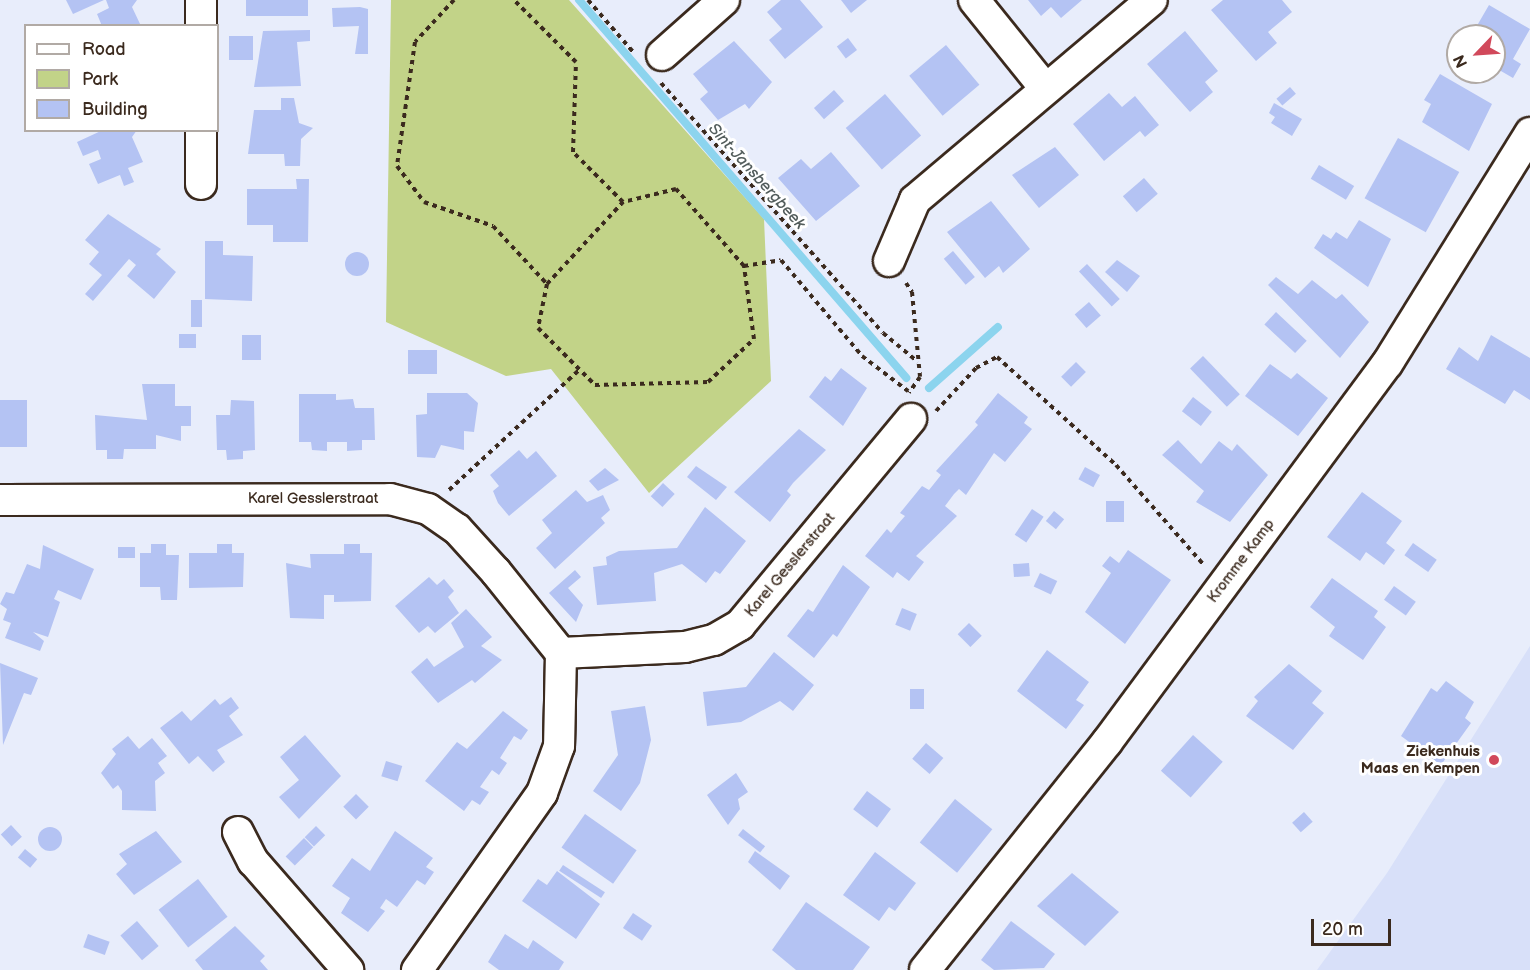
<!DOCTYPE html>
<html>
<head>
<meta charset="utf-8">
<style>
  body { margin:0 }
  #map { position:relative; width:1530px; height:970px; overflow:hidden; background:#e8edfb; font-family:"Balsamiq Sans",sans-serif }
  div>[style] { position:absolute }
  .built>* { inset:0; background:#d8e0f9 }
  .green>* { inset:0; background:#c2d388 }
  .stream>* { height:8px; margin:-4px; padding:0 4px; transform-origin:4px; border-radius:4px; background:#8cd4ee }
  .building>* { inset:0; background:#b4c3f3; transform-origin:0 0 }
  .round { border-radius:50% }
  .path>* { height:4px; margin-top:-2px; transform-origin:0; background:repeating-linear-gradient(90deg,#3b2a1e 0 4.5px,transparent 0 9px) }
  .roads { filter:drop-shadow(2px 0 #3b2a1e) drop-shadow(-2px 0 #3b2a1e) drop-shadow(0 2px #3b2a1e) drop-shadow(0 -2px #3b2a1e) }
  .minor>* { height:30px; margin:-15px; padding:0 15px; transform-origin:15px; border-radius:15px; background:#fff }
  .dots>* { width:16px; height:16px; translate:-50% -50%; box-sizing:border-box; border:3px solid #fff; border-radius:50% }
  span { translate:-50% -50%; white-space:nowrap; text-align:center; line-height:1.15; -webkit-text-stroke:6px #fff; paint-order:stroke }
  .street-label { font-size:15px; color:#3b2a1e }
  .poi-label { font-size:15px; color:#3b2a1e; font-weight:700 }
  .right { translate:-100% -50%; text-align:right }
  .water-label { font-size:16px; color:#535d5c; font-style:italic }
  .legend { position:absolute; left:24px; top:24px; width:195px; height:108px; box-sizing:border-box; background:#fff; border:2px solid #b1aaa5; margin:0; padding:8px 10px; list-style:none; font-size:18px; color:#3b2a1e }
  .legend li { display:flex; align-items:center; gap:12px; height:30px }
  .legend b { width:30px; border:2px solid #b1aaa5 }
  .north { position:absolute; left:1446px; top:24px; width:60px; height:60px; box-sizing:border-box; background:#fff; border:2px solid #b1aaa5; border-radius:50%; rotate:245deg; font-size:16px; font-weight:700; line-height:24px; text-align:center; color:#3b2a1e }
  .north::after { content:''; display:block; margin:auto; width:21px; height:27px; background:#d1495b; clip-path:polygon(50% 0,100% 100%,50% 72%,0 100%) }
  .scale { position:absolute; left:1311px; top:919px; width:80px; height:27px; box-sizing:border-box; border:3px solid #3b2a1e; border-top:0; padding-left:8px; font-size:18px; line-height:21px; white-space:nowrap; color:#3b2a1e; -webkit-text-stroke:4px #fff; paint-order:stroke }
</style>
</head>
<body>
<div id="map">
  <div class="built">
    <div style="clip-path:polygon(1530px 646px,1530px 970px,1317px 970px,1387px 873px)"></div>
  </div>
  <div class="green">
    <div style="clip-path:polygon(391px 0,569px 0,764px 219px,771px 381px,649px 493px,551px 369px,506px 376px,386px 322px)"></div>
  </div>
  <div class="stream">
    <div style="left:579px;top:0;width:500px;rotate:49.1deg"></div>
    <div style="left:929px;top:388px;width:92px;rotate:-41.5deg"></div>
  </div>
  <div class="building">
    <div style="clip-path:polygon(66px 0,104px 0,73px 14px)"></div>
    <div style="clip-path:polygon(106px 0,137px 0,132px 7px,141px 26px,102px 26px,97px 14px,109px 8px)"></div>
    <div style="left:246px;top:0;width:62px;height:16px"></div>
    <div style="clip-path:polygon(781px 0,800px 0,823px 27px,785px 59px,769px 40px,782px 29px,767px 12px)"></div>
    <div style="clip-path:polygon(841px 0,867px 0,851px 13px)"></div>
    <div style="clip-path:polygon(1028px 0,1082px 0,1061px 18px,1051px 7px,1041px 16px)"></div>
    <div style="clip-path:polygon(1223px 0,1282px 0,1292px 12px,1268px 32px,1277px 43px,1256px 61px,1211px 10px)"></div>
    <div style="clip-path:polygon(1489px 5px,1530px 29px,1513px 59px,1521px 64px,1513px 78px,1494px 67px,1494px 36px,1471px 36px)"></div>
    <div style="clip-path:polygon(360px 7px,368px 9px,368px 54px,355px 54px,359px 26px,333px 27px,332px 8px)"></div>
    <div style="clip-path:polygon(310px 30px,310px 41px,297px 42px,301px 86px,254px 87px,263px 31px)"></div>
    <div style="clip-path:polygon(1185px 31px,1218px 71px,1205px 82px,1213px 92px,1190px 112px,1147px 64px)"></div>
    <div style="left:229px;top:36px;width:24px;height:24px"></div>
    <div style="left:848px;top:38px;width:15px;height:14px;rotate:53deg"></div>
    <div style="clip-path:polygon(734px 41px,772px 82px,749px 109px,745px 104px,718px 120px,700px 99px,708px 92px,693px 74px)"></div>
    <div style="left:946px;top:45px;width:52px;height:48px;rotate:50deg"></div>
    <div style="clip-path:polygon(1440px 74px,1492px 104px,1469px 151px,1422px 122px,1431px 104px,1424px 100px)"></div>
    <div style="left:1290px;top:87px;width:9px;height:18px;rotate:49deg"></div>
    <div style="left:834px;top:90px;width:15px;height:27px;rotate:48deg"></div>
    <div style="clip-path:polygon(1109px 93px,1122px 107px,1135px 96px,1159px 125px,1145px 137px,1140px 131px,1104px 161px,1073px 124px)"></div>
    <div style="left:885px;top:94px;width:55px;height:52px;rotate:49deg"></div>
    <div style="clip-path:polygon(281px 98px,294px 98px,299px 123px,313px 128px,301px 139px,300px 166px,285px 166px,284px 154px,248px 154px,254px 110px,281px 110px)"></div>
    <div style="clip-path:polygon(1274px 103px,1302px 119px,1292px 136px,1271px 123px,1275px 117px,1269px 113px)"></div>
    <div style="clip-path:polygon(103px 130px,137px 130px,132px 137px,143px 162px,128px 168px,134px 182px,124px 186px,120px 175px,98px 184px,89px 164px,101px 159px,98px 150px,83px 156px,77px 142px)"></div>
    <div style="left:1398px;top:138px;width:70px;height:69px;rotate:29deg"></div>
    <div style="clip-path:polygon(1055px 147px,1079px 175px,1039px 208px,1012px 175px)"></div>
    <div style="clip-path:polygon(831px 152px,860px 186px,816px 221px,778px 178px,801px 159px,811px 169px)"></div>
    <div style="left:1319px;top:165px;width:41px;height:16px;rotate:31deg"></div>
    <div style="left:1144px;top:178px;width:21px;height:28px;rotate:49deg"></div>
    <div style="clip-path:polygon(296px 179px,309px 179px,308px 242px,273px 242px,273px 225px,247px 225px,247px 189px,297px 189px)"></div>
    <div style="clip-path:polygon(991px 201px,1030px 249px,1003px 273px,999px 266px,985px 278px,947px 232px)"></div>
    <div style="clip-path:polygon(108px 214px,161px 249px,156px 254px,176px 272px,154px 299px,127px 276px,136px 265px,129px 259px,93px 301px,85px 294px,102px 275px,89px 264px,99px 252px,85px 240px)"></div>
    <div style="clip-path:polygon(1359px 220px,1391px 239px,1368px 287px,1314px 248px,1323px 234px,1331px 239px,1336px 232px,1347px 239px)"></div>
    <div style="clip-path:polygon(205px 241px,223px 241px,223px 255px,253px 256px,252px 301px,205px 299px)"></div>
    <div style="left:953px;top:251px;width:34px;height:12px;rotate:50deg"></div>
    <div class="round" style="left:345px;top:252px;width:24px;height:24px"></div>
    <div style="clip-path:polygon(1117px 260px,1140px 276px,1127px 292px,1105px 272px)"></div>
    <div style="left:1087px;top:264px;width:48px;height:11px;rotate:47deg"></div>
    <div style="clip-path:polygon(1276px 277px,1298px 294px,1312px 280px,1336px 299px,1342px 294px,1369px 322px,1340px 358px,1268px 285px)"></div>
    <div style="left:191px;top:300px;width:11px;height:27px"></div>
    <div style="left:1089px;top:302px;width:18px;height:19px;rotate:49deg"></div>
    <div style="left:1276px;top:312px;width:42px;height:17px;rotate:43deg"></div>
    <div style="left:179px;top:334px;width:17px;height:14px"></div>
    <div style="left:242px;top:335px;width:19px;height:25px"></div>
    <div style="clip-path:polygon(1491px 335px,1530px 358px,1530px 400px,1514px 390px,1505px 404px,1446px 369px,1459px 347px,1478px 361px)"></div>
    <div style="left:408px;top:350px;width:29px;height:24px"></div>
    <div style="left:1203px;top:356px;width:53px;height:18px;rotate:46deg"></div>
    <div style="left:1076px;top:362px;width:14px;height:21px;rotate:45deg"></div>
    <div style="clip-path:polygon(1270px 364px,1291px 379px,1297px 373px,1328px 398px,1298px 436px,1245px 396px)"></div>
    <div style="clip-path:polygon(841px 368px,867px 388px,843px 426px,809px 397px,825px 376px,831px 381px)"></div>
    <div style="clip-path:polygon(142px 384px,175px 384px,175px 406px,191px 406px,191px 426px,181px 426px,181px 441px,156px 435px,156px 449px,124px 449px,123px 459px,107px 459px,107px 450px,96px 450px,95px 415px,147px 420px)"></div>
    <div style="clip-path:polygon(427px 393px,467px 393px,478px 403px,474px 432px,464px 431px,464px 450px,441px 445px,435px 458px,417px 457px,416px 415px,427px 414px)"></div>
    <div style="clip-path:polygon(998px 393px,1028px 417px,1024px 423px,1032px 429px,1005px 462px,994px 453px,966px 495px,959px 489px,954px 494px,945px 506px,957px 516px,916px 556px,924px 562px,909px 581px,897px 572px,893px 578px,865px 556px,887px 529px,891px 533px,898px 524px,905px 516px,900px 513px,922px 486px,929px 490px,941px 475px,936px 471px,978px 425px,975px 422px)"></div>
    <div style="clip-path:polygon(299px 394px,336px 394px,336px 400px,353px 399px,355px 408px,374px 408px,375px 440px,362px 440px,362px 450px,347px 451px,347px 442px,327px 442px,327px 451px,312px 450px,311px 442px,299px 442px)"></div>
    <div style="left:1193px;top:397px;width:24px;height:18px;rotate:38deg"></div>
    <div style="left:0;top:400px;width:27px;height:47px"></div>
    <div style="clip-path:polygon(231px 400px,254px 401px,255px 450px,243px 451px,243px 459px,227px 460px,226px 450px,217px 450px,216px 415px,230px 415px)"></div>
    <div style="clip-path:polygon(799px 429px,826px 450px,793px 483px,787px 491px,791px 495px,770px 522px,734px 492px)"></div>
    <div style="clip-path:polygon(1178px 440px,1201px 464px,1219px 441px,1232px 451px,1237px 444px,1268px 475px,1230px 522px,1196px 502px,1204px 491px,1162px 455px)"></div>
    <div style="clip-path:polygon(519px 450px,527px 459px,536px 451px,557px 476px,509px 516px,498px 503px,493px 491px,499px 486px,490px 475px)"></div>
    <div style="clip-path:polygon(696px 466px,727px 487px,716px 500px,687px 477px)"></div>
    <div style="left:1085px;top:467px;width:17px;height:14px;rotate:28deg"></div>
    <div style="clip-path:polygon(605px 468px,619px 480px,598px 491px,589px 481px)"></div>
    <div style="left:663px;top:483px;width:16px;height:18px;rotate:43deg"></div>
    <div style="clip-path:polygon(576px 490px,587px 502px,603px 495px,610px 510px,601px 518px,605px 523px,555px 569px,536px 548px,552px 533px,542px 520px)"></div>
    <div style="clip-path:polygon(1362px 492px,1402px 521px,1386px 543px,1395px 550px,1384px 565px,1366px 552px,1360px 561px,1327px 537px)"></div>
    <div style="left:1124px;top:501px;width:21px;height:18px;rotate:90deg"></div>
    <div style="clip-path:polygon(705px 507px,746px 541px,720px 574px,715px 571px,706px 583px,682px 564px,654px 573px,656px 601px,597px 605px,593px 567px,607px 565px,606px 557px,619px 551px,677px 548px)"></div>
    <div style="left:1032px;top:509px;width:14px;height:31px;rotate:34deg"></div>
    <div style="left:1054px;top:511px;width:13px;height:13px;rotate:39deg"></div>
    <div style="left:1413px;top:543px;width:29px;height:15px;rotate:35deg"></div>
    <div style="clip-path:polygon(151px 544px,166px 544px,166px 555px,179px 555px,177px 600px,161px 600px,160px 587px,140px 587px,140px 553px,151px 553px)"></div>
    <div style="clip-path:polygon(217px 544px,232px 544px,232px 553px,244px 553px,243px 587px,189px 588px,189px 553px,217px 553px)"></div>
    <div style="clip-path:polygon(344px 544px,360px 544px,360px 553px,372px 553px,371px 601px,334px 602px,334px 595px,324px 595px,324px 619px,290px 618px,286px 563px,311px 568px,310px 554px,344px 554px)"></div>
    <div style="clip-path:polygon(43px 545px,94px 569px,81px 600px,58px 590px,54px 599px,60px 602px,48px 637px,33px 632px,44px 641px,40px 651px,5px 638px,11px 623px,3px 620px,7px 609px,0 604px,6px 592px,14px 594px,27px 564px,40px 569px)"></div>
    <div style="left:118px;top:547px;width:17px;height:11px"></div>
    <div style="clip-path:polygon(1128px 550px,1171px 580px,1125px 644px,1085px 612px,1111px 573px,1102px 566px,1110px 556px,1119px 563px)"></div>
    <div style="left:1029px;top:563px;width:13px;height:16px;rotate:86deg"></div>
    <div style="clip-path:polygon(843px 565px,870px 587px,837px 637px,833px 634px,814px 658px,787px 636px,808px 609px,813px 612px)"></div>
    <div style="clip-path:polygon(575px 570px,581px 577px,568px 588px,583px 605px,576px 622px,549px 593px)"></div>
    <div style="left:1040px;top:573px;width:19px;height:15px;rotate:25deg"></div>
    <div style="clip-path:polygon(429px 577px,437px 585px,444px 579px,454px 591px,448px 597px,459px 613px,435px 633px,428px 626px,419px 633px,395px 606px)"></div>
    <div style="clip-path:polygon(1332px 578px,1378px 611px,1374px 617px,1386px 627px,1363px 660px,1329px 636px,1335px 627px,1310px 607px)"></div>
    <div style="left:1394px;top:586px;width:27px;height:17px;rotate:36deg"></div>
    <div style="left:902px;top:608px;width:16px;height:18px;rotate:22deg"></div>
    <div style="clip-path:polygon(466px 609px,492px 637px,481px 646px,502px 660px,475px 683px,472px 680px,438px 703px,411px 672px,427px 658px,434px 667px,464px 647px,451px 623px)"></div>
    <div style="left:969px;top:623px;width:18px;height:16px;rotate:45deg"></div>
    <div style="clip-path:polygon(1047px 650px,1089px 682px,1076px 700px,1084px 705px,1066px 729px,1017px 691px)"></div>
    <div style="clip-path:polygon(774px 652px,814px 685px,793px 711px,780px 701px,741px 722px,707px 726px,703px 692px,746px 687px)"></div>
    <div style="clip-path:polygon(0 663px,38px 678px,31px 695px,24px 693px,3px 745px)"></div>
    <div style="clip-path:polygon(1289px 664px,1322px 691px,1312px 703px,1324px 713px,1293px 750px,1246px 716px,1258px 701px,1254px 697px)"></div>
    <div style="clip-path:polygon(1446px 681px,1474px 702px,1465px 718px,1471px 723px,1441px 765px,1401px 736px,1431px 688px,1437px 692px)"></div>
    <div style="left:910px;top:689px;width:14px;height:20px"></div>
    <div style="clip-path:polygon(231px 697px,239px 708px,229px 716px,243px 735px,217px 750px,225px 762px,213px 772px,198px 756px,189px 764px,160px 728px,182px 711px,191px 721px,215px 699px,220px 705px)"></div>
    <div style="clip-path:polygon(645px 706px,651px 740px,640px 783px,621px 811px,593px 791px,618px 755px,611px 711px)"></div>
    <div style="clip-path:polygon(503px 711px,528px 730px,521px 740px,514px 736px,500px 758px,507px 763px,499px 775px,492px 770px,480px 787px,489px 792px,480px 805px,472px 800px,464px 811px,425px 781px,457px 742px,467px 749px)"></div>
    <div style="clip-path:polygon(305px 735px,341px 776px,299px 819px,279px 797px,299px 780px,280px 757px)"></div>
    <div style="left:1193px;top:735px;width:40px;height:48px;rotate:42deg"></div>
    <div style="clip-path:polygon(128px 736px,139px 749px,152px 738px,167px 756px,158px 763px,165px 773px,155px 781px,156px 811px,122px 810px,122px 791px,118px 785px,113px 789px,101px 773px,116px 754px,112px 749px)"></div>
    <div style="left:926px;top:743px;width:23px;height:21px;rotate:41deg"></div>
    <div style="left:386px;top:761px;width:17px;height:16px;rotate:17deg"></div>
    <div style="clip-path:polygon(736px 773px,748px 792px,738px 799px,740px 809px,728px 825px,707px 795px)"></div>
    <div style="left:867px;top:791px;width:30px;height:23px;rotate:37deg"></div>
    <div style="left:356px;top:794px;width:18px;height:18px;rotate:45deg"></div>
    <div style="left:955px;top:799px;width:48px;height:56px;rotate:39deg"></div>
    <div style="left:1304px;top:812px;width:13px;height:16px;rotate:48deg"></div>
    <div style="left:585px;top:814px;width:63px;height:41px;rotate:35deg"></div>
    <div style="left:11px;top:825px;width:16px;height:14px;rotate:47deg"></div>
    <div style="left:316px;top:826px;width:13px;height:16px;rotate:45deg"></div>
    <div class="round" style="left:38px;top:827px;width:24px;height:24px"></div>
    <div style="left:743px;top:829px;width:28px;height:8px;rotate:38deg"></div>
    <div style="clip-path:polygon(156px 831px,182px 862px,134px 895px,116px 874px,127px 864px,119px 854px)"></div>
    <div style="clip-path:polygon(395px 831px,433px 858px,426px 867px,434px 872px,425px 885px,417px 880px,397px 907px,386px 899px,380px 908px,385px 911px,368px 932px,341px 913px,350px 898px,332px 886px,352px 858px,370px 871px)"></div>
    <div style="left:304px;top:838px;width:13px;height:26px;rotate:45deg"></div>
    <div style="left:25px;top:849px;width:16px;height:11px;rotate:40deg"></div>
    <div style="clip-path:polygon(755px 851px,790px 876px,780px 890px,748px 862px)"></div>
    <div style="clip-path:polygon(875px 852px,916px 883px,895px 911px,889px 907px,879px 921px,843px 895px)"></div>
    <div style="left:563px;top:865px;width:50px;height:7px;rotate:33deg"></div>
    <div style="clip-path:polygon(557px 871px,600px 904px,576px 939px,522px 901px,538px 879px,547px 885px)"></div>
    <div style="clip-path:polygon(1072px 873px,1119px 912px,1085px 946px,1037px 906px)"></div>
    <div style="left:198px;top:879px;width:48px;height:50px;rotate:52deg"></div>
    <div style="clip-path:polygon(806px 902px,870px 947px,853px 970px,796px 970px,772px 950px)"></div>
    <div style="left:633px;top:913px;width:23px;height:18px;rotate:34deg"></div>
    <div style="left:137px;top:921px;width:33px;height:22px;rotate:49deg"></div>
    <div style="clip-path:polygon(1011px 921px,1055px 954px,1044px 968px,994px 970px,981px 960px)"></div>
    <div style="clip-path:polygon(235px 926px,265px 956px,260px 961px,268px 970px,203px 970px,195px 960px)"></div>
    <div style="left:88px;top:934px;width:23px;height:14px;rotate:20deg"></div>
    <div style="clip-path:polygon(505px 934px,528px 949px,533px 940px,564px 962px,559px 970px,499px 970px,488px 962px)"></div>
  </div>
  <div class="path">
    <div style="left:454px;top:0;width:57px;rotate:132.9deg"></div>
    <div style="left:415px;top:42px;width:125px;rotate:98.3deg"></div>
    <div style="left:397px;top:166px;width:45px;rotate:53.1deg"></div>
    <div style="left:424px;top:202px;width:73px;rotate:19.2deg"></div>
    <div style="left:493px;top:226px;width:79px;rotate:47deg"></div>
    <div style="left:547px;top:284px;width:45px;rotate:101.6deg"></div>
    <div style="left:538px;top:328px;width:81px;rotate:45deg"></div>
    <div style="left:595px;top:385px;width:113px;rotate:-1.5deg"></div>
    <div style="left:708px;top:382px;width:63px;rotate:-43.1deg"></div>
    <div style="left:754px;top:339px;width:74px;rotate:-97.8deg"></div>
    <div style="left:744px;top:266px;width:103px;rotate:-131.4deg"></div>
    <div style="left:676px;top:189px;width:55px;rotate:166.2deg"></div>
    <div style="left:623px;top:202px;width:71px;rotate:-135deg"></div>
    <div style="left:573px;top:152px;width:90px;rotate:-88.1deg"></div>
    <div style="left:576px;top:62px;width:88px;rotate:-135deg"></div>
    <div style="left:588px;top:0;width:70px;rotate:49deg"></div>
    <div style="left:661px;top:83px;width:334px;rotate:48.4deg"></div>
    <div style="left:883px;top:333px;width:45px;rotate:39.6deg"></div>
    <div style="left:744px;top:266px;width:37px;rotate:-9deg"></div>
    <div style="left:781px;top:260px;width:126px;rotate:49.8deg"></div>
    <div style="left:862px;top:356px;width:58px;rotate:37.3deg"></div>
    <div style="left:906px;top:283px;width:11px;rotate:56deg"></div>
    <div style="left:912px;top:292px;width:85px;rotate:84.6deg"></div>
    <div style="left:920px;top:377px;width:19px;rotate:125deg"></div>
    <div style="left:547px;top:284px;width:112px;rotate:-47.2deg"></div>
    <div style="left:936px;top:411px;width:59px;rotate:-47.1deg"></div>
    <div style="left:976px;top:368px;width:24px;rotate:-28deg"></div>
    <div style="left:997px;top:357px;width:161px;rotate:42.2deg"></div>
    <div style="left:1116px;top:465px;width:132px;rotate:48.7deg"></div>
    <div style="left:449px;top:490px;width:177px;rotate:-42.7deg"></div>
  </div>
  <div class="roads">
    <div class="minor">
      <div style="left:201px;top:0;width:26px;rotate:90deg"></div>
      <div style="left:974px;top:0;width:112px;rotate:51.2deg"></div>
      <div style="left:662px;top:55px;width:83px;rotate:-41.6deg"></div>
      <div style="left:201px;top:130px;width:54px;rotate:90deg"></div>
      <div style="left:889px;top:261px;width:66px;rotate:-66.9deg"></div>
      <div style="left:915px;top:200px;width:310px;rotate:-40.2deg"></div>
      <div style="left:0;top:500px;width:390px;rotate:-0.1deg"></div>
      <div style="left:390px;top:499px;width:39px;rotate:15deg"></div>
      <div style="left:428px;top:509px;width:35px;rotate:35deg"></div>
      <div style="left:457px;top:529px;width:58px;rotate:47.8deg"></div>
      <div style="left:496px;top:572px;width:104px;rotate:51.3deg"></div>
      <div style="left:561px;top:653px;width:93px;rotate:91.2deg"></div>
      <div style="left:559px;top:746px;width:50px;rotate:109.9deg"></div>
      <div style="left:542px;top:793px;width:217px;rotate:125.2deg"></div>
      <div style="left:561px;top:653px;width:124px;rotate:-2.8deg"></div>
      <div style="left:685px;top:647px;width:30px;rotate:-14deg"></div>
      <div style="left:714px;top:640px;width:30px;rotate:-30deg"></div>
      <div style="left:740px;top:625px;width:268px;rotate:-50.3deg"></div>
      <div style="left:238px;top:832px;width:33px;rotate:63deg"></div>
      <div style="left:253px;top:861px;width:145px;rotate:48.9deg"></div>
      <div style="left:925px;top:970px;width:292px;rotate:-51.4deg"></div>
      <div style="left:1107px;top:742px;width:470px;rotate:-53.5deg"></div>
      <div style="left:1387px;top:364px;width:272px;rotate:-58.2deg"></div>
    </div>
  </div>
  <div class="dots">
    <div style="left:1494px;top:760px;background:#d1495b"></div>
  </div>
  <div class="street-label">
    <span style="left:313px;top:499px">Karel Gesslerstraat</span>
    <span style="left:1241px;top:561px;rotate:-53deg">Kromme Kamp</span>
    <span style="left:790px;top:565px;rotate:-50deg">Karel Gesslerstraat</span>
  </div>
  <div class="poi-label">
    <span class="right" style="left:1480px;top:760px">Ziekenhuis<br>Maas en Kempen</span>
  </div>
  <div class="water-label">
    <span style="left:756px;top:177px;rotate:48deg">Sint-Jansbergbeek</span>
  </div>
  <ul class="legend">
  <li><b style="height:8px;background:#fff"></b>Road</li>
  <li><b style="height:16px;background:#c2d388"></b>Park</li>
  <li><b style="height:16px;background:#b4c3f3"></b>Building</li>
  </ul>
  <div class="north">N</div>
  <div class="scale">20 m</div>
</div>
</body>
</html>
